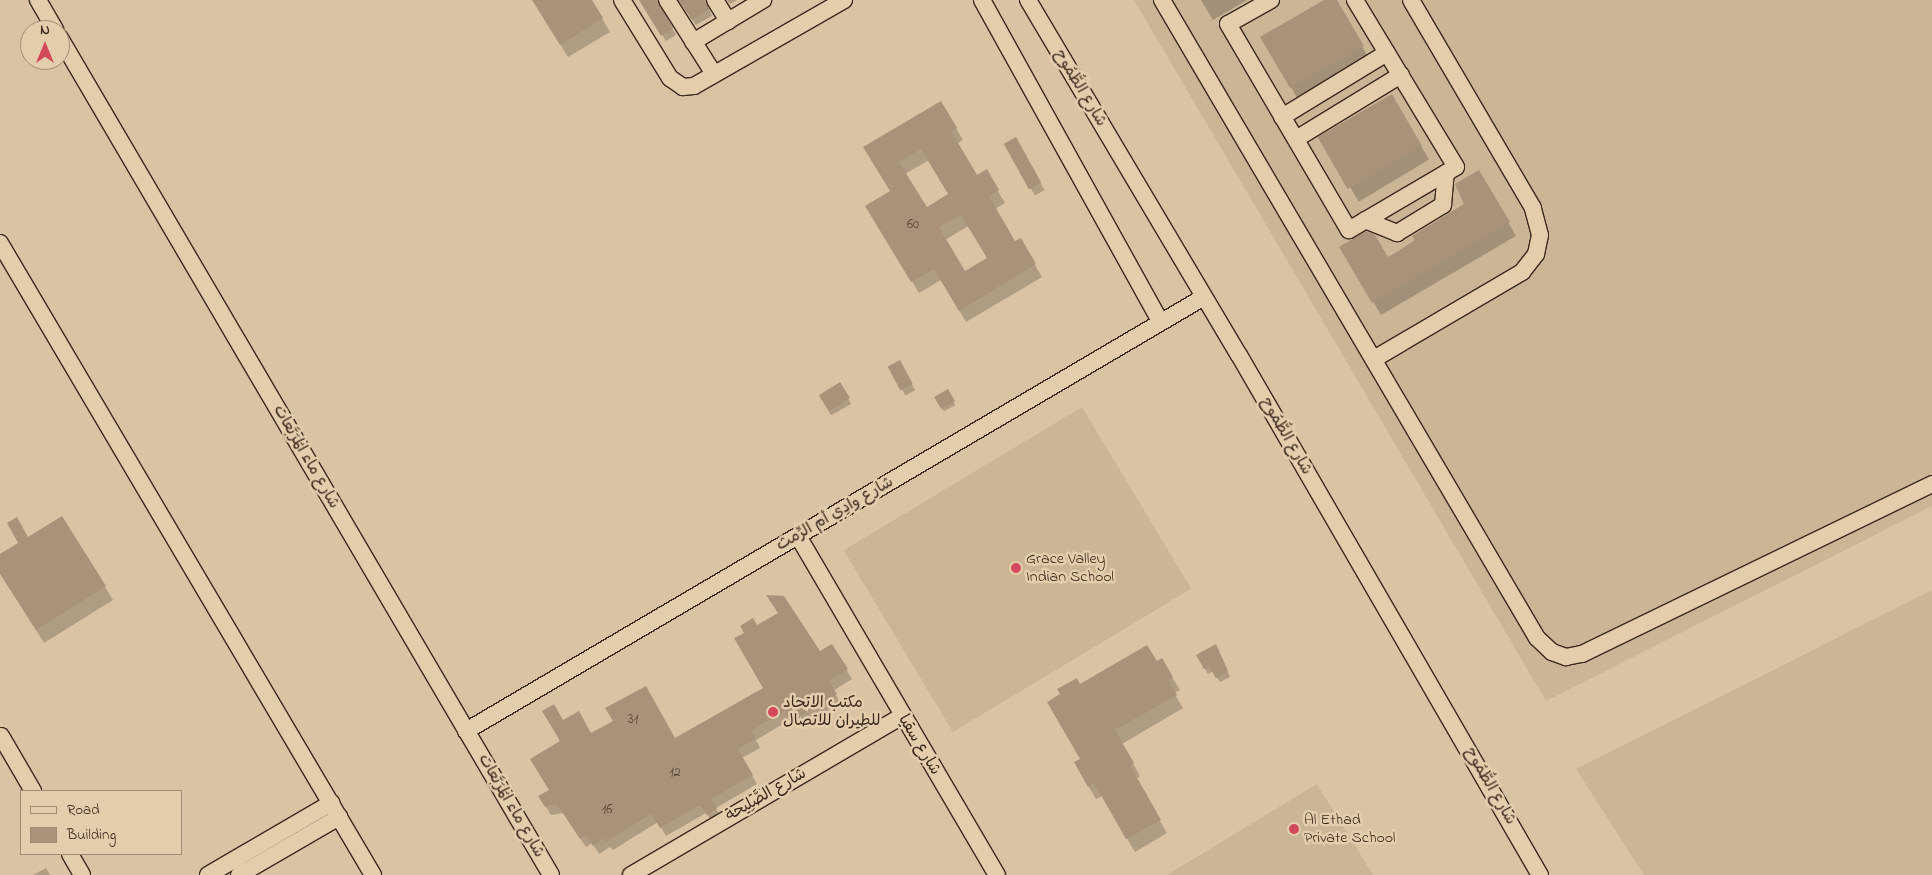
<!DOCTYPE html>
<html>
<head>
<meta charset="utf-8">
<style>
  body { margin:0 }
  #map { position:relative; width:1932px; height:875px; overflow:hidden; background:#dac3a4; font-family:"Indie Flower","Playpen Sans Arabic",sans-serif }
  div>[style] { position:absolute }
  .built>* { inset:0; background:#cbb597; transform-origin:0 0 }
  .shadow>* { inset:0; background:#0003; transform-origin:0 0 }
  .building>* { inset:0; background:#a8937a; transform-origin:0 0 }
  .roads { filter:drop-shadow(1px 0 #3b2a1e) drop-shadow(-1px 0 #3b2a1e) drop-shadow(0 1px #3b2a1e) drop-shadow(0 -1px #3b2a1e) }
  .minor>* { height:16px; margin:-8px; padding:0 8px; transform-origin:8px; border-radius:8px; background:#e4cdad }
  .dots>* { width:14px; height:14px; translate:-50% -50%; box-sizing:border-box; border:2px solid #e4cdad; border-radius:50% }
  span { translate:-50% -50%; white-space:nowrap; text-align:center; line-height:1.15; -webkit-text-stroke:5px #e4cdad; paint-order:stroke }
  .number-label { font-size:14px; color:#564435 }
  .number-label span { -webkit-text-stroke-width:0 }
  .street-label { font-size:16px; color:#3b2a1e }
  .poi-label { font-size:16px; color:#3b2a1e }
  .left { translate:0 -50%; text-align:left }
  .legend { position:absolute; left:20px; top:790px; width:162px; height:65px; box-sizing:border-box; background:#e4cdad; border:1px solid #a08c74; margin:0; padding:6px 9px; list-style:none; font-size:15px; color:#3b2a1e }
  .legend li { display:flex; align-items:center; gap:10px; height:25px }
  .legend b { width:25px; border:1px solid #a08c74 }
  .north { position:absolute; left:20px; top:20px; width:50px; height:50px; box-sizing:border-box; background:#e4cdad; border:1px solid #a08c74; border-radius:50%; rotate:0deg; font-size:14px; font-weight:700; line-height:20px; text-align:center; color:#3b2a1e }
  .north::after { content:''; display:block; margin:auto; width:18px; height:22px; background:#d1495b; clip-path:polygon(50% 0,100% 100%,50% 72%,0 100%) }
</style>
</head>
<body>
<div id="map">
  <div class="built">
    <div style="clip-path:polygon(1134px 0,1932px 0,1932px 506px,1546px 701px)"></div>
    <div style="left:1082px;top:407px;width:212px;height:278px;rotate:59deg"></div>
    <div style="clip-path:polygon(1932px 590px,1932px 875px,1644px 875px,1576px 769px)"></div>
    <div style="clip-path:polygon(1317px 784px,1373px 875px,1167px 875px)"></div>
  </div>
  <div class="shadow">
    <div style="clip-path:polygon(533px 0,591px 0,610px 32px,568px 57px)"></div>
    <div style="clip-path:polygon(640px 0,664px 0,660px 8px,676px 35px,666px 41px)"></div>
    <div style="clip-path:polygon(678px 0,712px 0,708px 7px,712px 16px,696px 25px)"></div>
    <div style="clip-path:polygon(727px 0,737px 0,730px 4px)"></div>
    <div style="clip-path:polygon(1201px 0,1247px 0,1213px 20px)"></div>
    <div style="clip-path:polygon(1326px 0,1335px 0,1370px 60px,1299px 101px,1262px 37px)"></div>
    <div style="left:1391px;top:96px;width:74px;height:82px;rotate:59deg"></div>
    <div style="clip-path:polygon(evenodd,941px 103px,963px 140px,957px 144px,977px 177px,986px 171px,1005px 203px,995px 209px,1015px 243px,1020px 240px,1042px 277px,966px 322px,941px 280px,919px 293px,873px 218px,891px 191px,865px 148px,941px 103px,929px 160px,950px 195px,926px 209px,905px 174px,929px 160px,941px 103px,968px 226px,988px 259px,965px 273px,945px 240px,968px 226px)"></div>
    <div style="left:1015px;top:139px;width:59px;height:11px;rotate:60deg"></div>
    <div style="clip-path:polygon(1479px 172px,1516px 236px,1381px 315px,1341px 247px,1387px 259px,1466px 205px)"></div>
    <div style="left:900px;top:362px;width:32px;height:11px;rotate:62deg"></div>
    <div style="left:840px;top:384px;width:23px;height:23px;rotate:61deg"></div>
    <div style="left:948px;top:391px;width:16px;height:13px;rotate:63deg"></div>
    <div style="clip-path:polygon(62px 517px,113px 600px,44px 643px,0 572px,0 556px)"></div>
    <div style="clip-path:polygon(757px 627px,820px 652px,831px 645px,852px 679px,833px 691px,841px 703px,797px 729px,791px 719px,756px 740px,760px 748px,742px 758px,757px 784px,716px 808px,721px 818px,713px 823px,706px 813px,666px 836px,658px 822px,613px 850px,610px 847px,599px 854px,592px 843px,586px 847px,563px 813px,551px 815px,540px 797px,550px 791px,563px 721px,591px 735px,675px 740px,765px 688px)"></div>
    <div style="clip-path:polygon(1218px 650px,1230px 677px,1220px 682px,1213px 671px,1208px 674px,1197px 655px)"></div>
    <div style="clip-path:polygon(1156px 662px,1172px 677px,1180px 690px,1174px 693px,1183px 708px,1122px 744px,1140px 776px,1136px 779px,1167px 833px,1135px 852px,1102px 796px,1096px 799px,1075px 763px,1082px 759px,1080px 686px)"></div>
    <div style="clip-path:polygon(46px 868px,50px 875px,33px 875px)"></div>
  </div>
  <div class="building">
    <div style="clip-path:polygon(532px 0,592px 0,603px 18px,560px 45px)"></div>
    <div style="clip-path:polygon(639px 0,657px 0,673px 28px,661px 36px)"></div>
    <div style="clip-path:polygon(679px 0,705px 0,709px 9px,692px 20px)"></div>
    <div style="clip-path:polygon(1324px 0,1337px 0,1364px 46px,1290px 88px,1260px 37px)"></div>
    <div style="left:1392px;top:94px;width:60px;height:86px;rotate:60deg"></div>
    <div style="clip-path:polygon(evenodd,941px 101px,957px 128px,951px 131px,977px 175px,987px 169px,999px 190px,989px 196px,1015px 241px,1021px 238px,1036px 264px,959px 311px,934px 269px,911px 282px,865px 206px,890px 191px,863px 147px,941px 101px,921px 149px,948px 194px,927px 207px,899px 162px,921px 149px,941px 101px,961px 215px,987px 258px,965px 271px,939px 227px,961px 215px)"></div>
    <div style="left:1016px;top:137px;width:52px;height:14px;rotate:61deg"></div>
    <div style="clip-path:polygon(1479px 170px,1510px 222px,1372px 303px,1339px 247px,1366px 231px,1375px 235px,1388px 257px,1415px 241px,1412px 236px,1464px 204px,1455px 184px)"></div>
    <div style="left:900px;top:360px;width:27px;height:14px;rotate:62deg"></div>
    <div style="left:840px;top:382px;width:19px;height:25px;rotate:58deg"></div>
    <div style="left:948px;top:389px;width:14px;height:16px;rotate:60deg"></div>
    <div style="clip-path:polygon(62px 516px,106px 586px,36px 630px,0 574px,0 554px,18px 543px,7px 523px,17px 517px,28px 537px)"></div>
    <div style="clip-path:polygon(766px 595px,784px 596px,820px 651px,832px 644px,848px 669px,829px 681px,837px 694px,790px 721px,785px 711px,752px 730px,756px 738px,738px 749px,753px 775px,711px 799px,717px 808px,707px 815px,700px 805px,660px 828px,651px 814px,606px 842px,604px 838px,593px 846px,586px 835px,580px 839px,557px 804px,545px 807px,538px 796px,549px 790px,530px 759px,560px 741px,542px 711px,554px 704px,563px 720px,579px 711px,591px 733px,613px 721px,605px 708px,646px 686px,675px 738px,763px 688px,734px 638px,744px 633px,740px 626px,753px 618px,757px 625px,778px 613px)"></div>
    <div style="clip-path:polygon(1216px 644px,1228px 671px,1216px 678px,1209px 667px,1204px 669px,1196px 655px)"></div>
    <div style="clip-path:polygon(1147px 645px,1157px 661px,1162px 658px,1173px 677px,1168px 680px,1177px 695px,1115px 730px,1134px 763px,1130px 765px,1161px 820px,1126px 839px,1094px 783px,1088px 787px,1074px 762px,1080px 759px,1047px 702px,1060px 694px,1057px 689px,1077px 678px,1080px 684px)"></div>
  </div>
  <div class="roads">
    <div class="minor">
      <div style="left:38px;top:0;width:34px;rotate:60deg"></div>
      <div style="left:622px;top:0;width:92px;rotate:58.4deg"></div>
      <div style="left:670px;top:78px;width:16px;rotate:35deg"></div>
      <div style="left:683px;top:87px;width:11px;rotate:-5deg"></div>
      <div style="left:694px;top:86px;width:173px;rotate:-29.8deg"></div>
      <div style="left:667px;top:0;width:88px;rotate:57.6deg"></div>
      <div style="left:715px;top:0;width:25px;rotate:58deg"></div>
      <div style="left:982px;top:0;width:367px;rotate:61deg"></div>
      <div style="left:1028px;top:0;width:413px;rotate:59.3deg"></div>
      <div style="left:1239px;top:355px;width:601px;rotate:59.94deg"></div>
      <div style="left:1162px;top:0;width:740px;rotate:59.55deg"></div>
      <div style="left:1537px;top:638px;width:21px;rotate:43deg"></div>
      <div style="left:1552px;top:652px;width:15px;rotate:20deg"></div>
      <div style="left:1566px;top:657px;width:16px;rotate:-11deg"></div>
      <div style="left:1582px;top:654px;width:389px;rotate:-25.9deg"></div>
      <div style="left:1271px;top:0;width:49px;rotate:150.8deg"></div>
      <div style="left:1228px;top:24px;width:239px;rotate:59.6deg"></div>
      <div style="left:1349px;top:230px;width:124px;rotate:-30.5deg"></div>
      <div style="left:1456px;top:167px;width:195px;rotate:-121.2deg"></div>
      <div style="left:60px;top:38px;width:970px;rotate:59.6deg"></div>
      <div style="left:693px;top:42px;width:82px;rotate:-31deg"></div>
      <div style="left:1282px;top:117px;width:123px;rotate:-31.4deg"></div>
      <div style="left:1296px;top:139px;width:123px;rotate:-31.4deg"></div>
      <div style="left:1365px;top:220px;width:35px;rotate:22deg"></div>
      <div style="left:1397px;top:233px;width:54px;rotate:-31.3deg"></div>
      <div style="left:1443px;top:205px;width:32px;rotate:-85deg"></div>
      <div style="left:0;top:243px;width:734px;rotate:59.45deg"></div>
      <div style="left:1374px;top:359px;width:172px;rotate:-30.4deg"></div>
      <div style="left:1522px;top:272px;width:23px;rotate:-52deg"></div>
      <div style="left:1536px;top:254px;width:19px;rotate:-78deg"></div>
      <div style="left:1540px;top:235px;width:28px;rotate:-105deg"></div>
      <div style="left:1533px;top:208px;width:241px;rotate:-120.4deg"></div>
      <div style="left:798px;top:536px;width:393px;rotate:59.6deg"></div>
      <div style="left:466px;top:731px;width:856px;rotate:-30.46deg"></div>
      <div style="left:1px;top:736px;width:64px;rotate:59.8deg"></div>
      <div style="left:70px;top:854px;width:24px;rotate:60deg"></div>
      <div style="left:208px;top:875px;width:143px;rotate:-30.3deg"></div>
      <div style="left:239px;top:875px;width:116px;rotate:-30.1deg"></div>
      <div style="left:631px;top:875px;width:314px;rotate:-30.4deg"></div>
    </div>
  </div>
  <div class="dots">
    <div style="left:1016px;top:568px;background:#d1495b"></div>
    <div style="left:773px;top:712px;background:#d1495b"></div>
    <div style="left:1294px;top:829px;background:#d1495b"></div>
  </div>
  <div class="number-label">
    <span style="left:913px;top:225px">60</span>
    <span style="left:633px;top:720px">31</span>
    <span style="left:675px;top:773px">12</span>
    <span style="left:607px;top:810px">16</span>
  </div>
  <div class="street-label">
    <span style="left:1080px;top:88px;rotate:59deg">شارع الطُّمُوح</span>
    <span style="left:1286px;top:436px;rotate:60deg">شارع الطُّمُوح</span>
    <span style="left:306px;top:457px;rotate:60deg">شارع ماء المُرَبَّعات</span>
    <span style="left:835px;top:514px;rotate:-30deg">شارع وادِي أم الرِّمث</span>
    <span style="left:919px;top:745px;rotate:59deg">شارع سقيا</span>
    <span style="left:1490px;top:786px;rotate:60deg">شارع الطُّمُوح</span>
    <span style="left:766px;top:795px;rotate:-30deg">شارع الصَّلِيحة</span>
    <span style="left:511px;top:806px;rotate:60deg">شارع ماء المُرَبَّعات</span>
  </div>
  <div class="poi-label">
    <span class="left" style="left:1026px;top:568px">Grace Valley<br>Indian School</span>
    <span class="left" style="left:783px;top:712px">مكتب الاتحاد<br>للطيران للاتصال</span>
    <span class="left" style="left:1304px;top:829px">Al Ethad<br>Private School</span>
  </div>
  <ul class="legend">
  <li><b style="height:6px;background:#e4cdad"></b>Road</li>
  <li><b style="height:14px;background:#a8937a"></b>Building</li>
  </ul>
  <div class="north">N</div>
</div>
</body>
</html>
